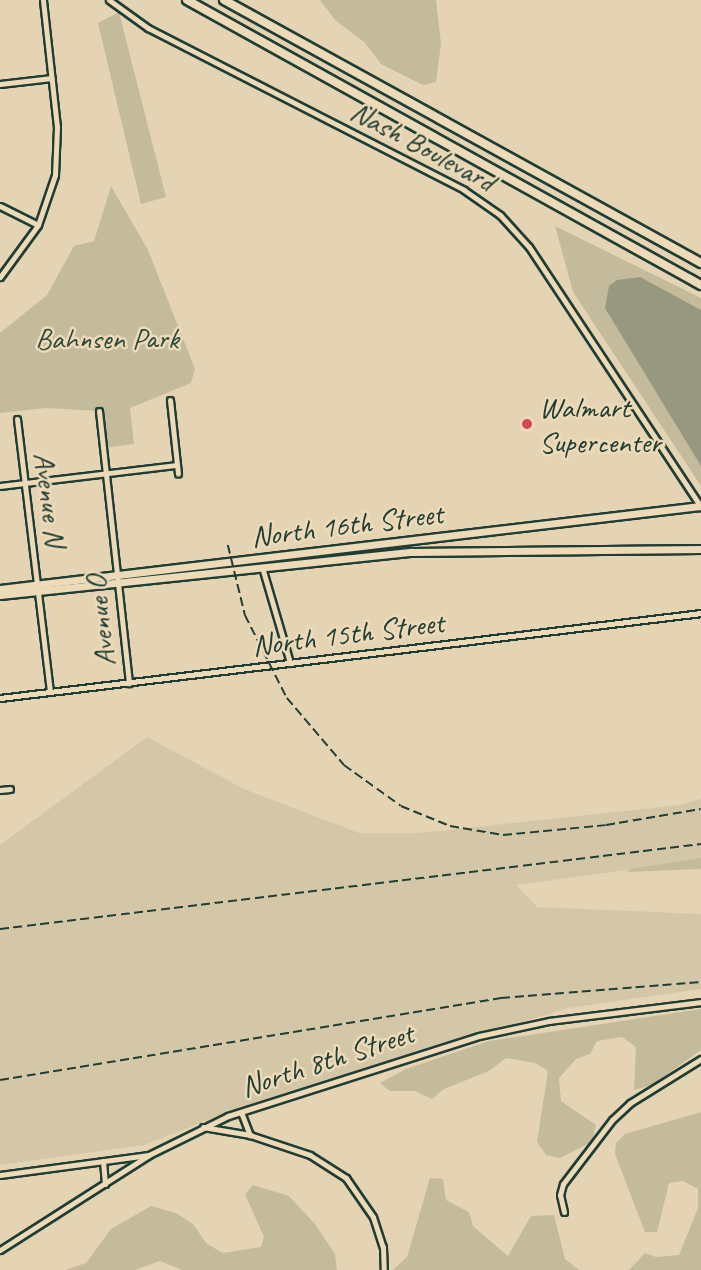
<!DOCTYPE html>
<html>
<head>
<meta charset="utf-8">
<style>
  body { margin:0 }
  #map { position:relative; width:701px; height:1270px; overflow:hidden; background:#e5d4b3; font-family:Caveat,sans-serif }
  div>[style] { position:absolute }
  .built>* { inset:0; background:#d4c7a8 }
  .green>* { inset:0; background:#c4bb9d }
  .water>* { inset:0; background:#979880 }
  .roads { filter:drop-shadow(2px 0 #1f3d34) drop-shadow(-2px 0 #1f3d34) drop-shadow(0 2px #1f3d34) drop-shadow(0 -2px #1f3d34) }
  .minor>* { height:5px; margin:-2.5px; padding:0 2.5px; transform-origin:2.5px; border-radius:2.5px; background:#eddab8 }
  .major>* { height:7px; margin:-3.5px; padding:0 3.5px; transform-origin:3.5px; border-radius:3.5px; background:#eddab8 }
  .highway>* { height:8px; margin:-4px; padding:0 4px; transform-origin:4px; border-radius:4px; background:#eddab8 }
  .rail>* { height:1.5px; margin-top:-0.75px; transform-origin:0; background:repeating-linear-gradient(90deg,#1f3d34 0 9px,transparent 0 13.5px) }
  .dots>* { width:16px; height:16px; translate:-50% -50%; box-sizing:border-box; border:3px solid #eddab8; border-radius:50% }
  span { translate:-50% -50%; white-space:nowrap; text-align:center; line-height:1.15; -webkit-text-stroke:5px #eddab8; paint-order:stroke }
  .street-label { font-size:30px; color:#1f3d34 }
  .park-label { font-size:30px; color:#304a3e }
  .poi-label { font-size:30px; color:#1f3d34 }
  .left { translate:0 -50%; text-align:left }
</style>
</head>
<body>
<div id="map">
  <div class="built">
    <div style="clip-path:polygon(147px 737px,244px 789px,359px 833px,420px 833px,680px 805px,701px 799px,701px 860px,516px 885px,537px 907px,701px 914px,701px 989px,569px 1008px,256px 1102px,144px 1145px,0 1165px,0 845px)"></div>
  </div>
  <div class="green">
    <div style="clip-path:polygon(320px 0,436px 0,441px 44px,436px 82px,423px 85px,381px 64px,364px 42px,335px 20px)"></div>
    <div style="clip-path:polygon(119px 12px,166px 197px,141px 204px,98px 23px)"></div>
    <div style="clip-path:polygon(111px 186px,148px 250px,195px 369px,191px 383px,130px 408px,134px 444px,103px 448px,99px 411px,46px 408px,0 413px,0 333px,47px 295px,74px 246px,94px 241px)"></div>
    <div style="clip-path:polygon(555px 226px,701px 298px,701px 486px,573px 292px)"></div>
    <div style="clip-path:polygon(701px 858px,701px 869px,627px 872px,631px 869px)"></div>
    <div style="clip-path:polygon(701px 1009px,701px 1050px,652px 1085px,634px 1090px,636px 1047px,622px 1037px,597px 1041px,590px 1054px,576px 1059px,559px 1078px,561px 1101px,596px 1125px,592px 1142px,560px 1158px,546px 1155px,537px 1142px,548px 1071px,535px 1063px,506px 1058px,489px 1071px,444px 1089px,432px 1099px,415px 1091px,390px 1091px,380px 1083px,406px 1069px,489px 1041px)"></div>
    <div style="clip-path:polygon(701px 1112px,701px 1270px,629px 1270px,645px 1253px,656px 1257px,679px 1255px,698px 1208px,698px 1189px,683px 1181px,669px 1183px,657px 1232px,645px 1232px,615px 1154px,616px 1143px,625px 1134px)"></div>
    <div style="clip-path:polygon(430px 1178px,443px 1179px,446px 1200px,469px 1212px,473px 1226px,508px 1256px,531px 1216px,554px 1215px,565px 1259px,579px 1270px,393px 1270px,407px 1257px)"></div>
    <div style="clip-path:polygon(253px 1185px,289px 1196px,315px 1224px,335px 1254px,337px 1270px,182px 1270px,160px 1261px,135px 1270px,65px 1270px,86px 1263px,111px 1229px,151px 1206px,176px 1213px,193px 1224px,207px 1244px,223px 1253px,261px 1247px,264px 1237px,245px 1194px)"></div>
  </div>
  <div class="water">
    <div style="clip-path:polygon(640px 277px,701px 310px,701px 466px,605px 308px,609px 286px,617px 280px)"></div>
  </div>
  <div class="roads">
    <div class="minor">
      <div style="left:109px;top:0;width:48px;rotate:35.7deg"></div>
      <div style="left:148px;top:28px;width:355px;rotate:27.1deg"></div>
      <div style="left:464px;top:190px;width:44px;rotate:34.8deg"></div>
      <div style="left:500px;top:215px;width:43px;rotate:47.8deg"></div>
      <div style="left:529px;top:247px;width:312px;rotate:56.5deg"></div>
      <div style="left:0;top:84px;width:52px;rotate:-6.6deg"></div>
      <div style="left:0;top:206px;width:42px;rotate:26.6deg"></div>
      <div style="left:0;top:277px;width:64px;rotate:-53.8deg"></div>
      <div style="left:38px;top:225px;width:53px;rotate:-71.2deg"></div>
      <div style="left:55px;top:175px;width:48px;rotate:-87.6deg"></div>
      <div style="left:57px;top:127px;width:128px;rotate:-96.3deg"></div>
      <div style="left:170px;top:400px;width:74px;rotate:83.8deg"></div>
      <div style="left:99px;top:411px;width:274px;rotate:83.7deg"></div>
      <div style="left:17px;top:419px;width:275px;rotate:83.1deg"></div>
      <div style="left:0;top:486px;width:178px;rotate:-6.8deg"></div>
      <div style="left:262px;top:567px;width:100px;rotate:73.7deg"></div>
      <div style="left:0;top:698px;width:706px;rotate:-6.91deg"></div>
      <div style="left:0;top:790px;width:10px;rotate:-6deg"></div>
      <div style="left:241px;top:1112px;width:25px;rotate:69deg"></div>
      <div style="left:250px;top:1135px;width:63px;rotate:18.4deg"></div>
      <div style="left:310px;top:1155px;width:43px;rotate:32.6deg"></div>
      <div style="left:346px;top:1178px;width:47px;rotate:55.3deg"></div>
      <div style="left:373px;top:1217px;width:32px;rotate:72deg"></div>
      <div style="left:383px;top:1247px;width:23px;rotate:88deg"></div>
      <div style="left:203px;top:1127px;width:48px;rotate:9.7deg"></div>
      <div style="left:103px;top:1161px;width:23px;rotate:85deg"></div>
      <div style="left:0;top:1175px;width:148px;rotate:-7.7deg"></div>
      <div style="left:564px;top:1212px;width:17px;rotate:-103deg"></div>
      <div style="left:560px;top:1195px;width:11px;rotate:-75deg"></div>
      <div style="left:563px;top:1184px;width:81px;rotate:-52.6deg"></div>
      <div style="left:612px;top:1120px;width:25px;rotate:-43deg"></div>
      <div style="left:630px;top:1103px;width:84px;rotate:-31.8deg"></div>
      <div style="left:0;top:1250px;width:177px;rotate:-32.5deg"></div>
      <div style="left:149px;top:1155px;width:88px;rotate:-26.3deg"></div>
      <div style="left:228px;top:1116px;width:263px;rotate:-17.7deg"></div>
      <div style="left:479px;top:1036px;width:72px;rotate:-12.1deg"></div>
      <div style="left:549px;top:1021px;width:153px;rotate:-7.1deg"></div>
    </div>
    <div class="major">
      <div style="left:0;top:589px;width:705px;rotate:-6.76deg"></div>
      <div style="left:0;top:595px;width:414px;rotate:-6deg"></div>
      <div style="left:412px;top:552px;width:289px;rotate:-0.6deg"></div>
    </div>
    <div class="highway">
      <div style="left:187px;top:0;width:588px;rotate:29.01deg"></div>
      <div style="left:224px;top:0;width:545px;rotate:28.87deg"></div>
      <div style="left:700px;top:506px;width:1px"></div>
    </div>
  </div>
  <div class="rail">
    <div style="left:228px;top:545px;width:72px;rotate:76.3deg"></div>
    <div style="left:245px;top:615px;width:93px;rotate:63.2deg"></div>
    <div style="left:287px;top:698px;width:88px;rotate:49.6deg"></div>
    <div style="left:344px;top:765px;width:70px;rotate:35.7deg"></div>
    <div style="left:401px;top:806px;width:53px;rotate:22.2deg"></div>
    <div style="left:450px;top:826px;width:54px;rotate:9.6deg"></div>
    <div style="left:503px;top:835px;width:103px;rotate:-5.5deg"></div>
    <div style="left:606px;top:825px;width:96px;rotate:-9.6deg"></div>
    <div style="left:0;top:929px;width:706px;rotate:-6.91deg"></div>
    <div style="left:0;top:1080px;width:508px;rotate:-9.3deg"></div>
    <div style="left:501px;top:998px;width:201px;rotate:-4.6deg"></div>
  </div>
  <div class="dots">
    <div style="left:527px;top:424px;background:#d1495b"></div>
  </div>
  <div class="street-label">
    <span style="left:423px;top:146px;rotate:28deg">Nash Boulevard</span>
    <span style="left:50px;top:499px;rotate:83deg">Avenue N</span>
    <span style="left:347px;top:525px;rotate:-7deg">North 16th Street</span>
    <span style="left:100px;top:621px;rotate:-96deg">Avenue O</span>
    <span style="left:348px;top:634px;rotate:-7deg">North 15th Street</span>
    <span style="left:327px;top:1060px;rotate:-18deg">North 8th Street</span>
  </div>
  <div class="park-label">
    <span style="left:107px;top:338px">Bahnsen Park</span>
  </div>
  <div class="poi-label">
    <span class="left" style="left:539px;top:424px">Walmart<br>Supercenter</span>
  </div>
</div>
</body>
</html>
